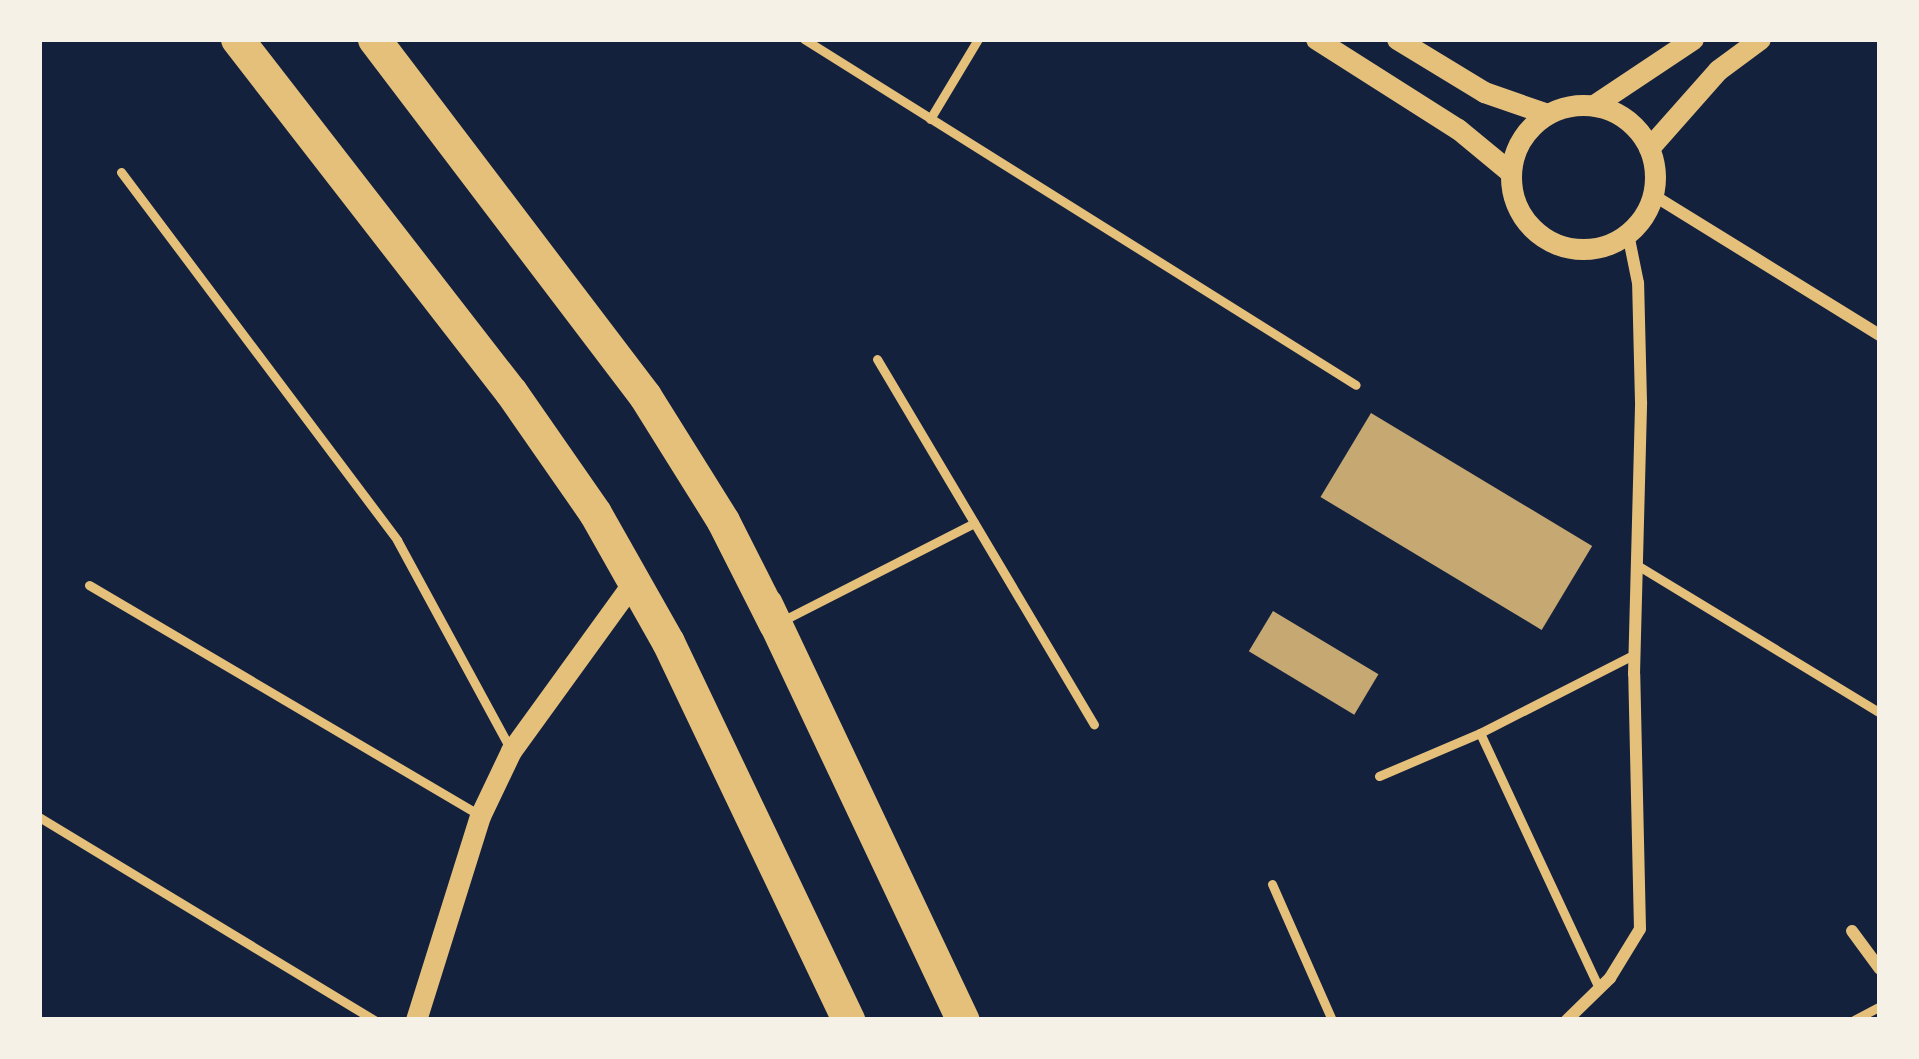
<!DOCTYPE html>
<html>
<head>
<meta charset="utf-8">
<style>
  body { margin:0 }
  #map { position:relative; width:1919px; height:1059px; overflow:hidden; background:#14213d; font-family:"Sofia Sans Condensed",sans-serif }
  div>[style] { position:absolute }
  .building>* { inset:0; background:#c6a872; transform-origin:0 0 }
  .service>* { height:9px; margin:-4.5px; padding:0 4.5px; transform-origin:4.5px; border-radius:4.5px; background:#e5c07b }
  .minor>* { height:12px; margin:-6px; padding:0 6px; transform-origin:6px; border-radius:6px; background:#e5c07b }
  .tertiary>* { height:21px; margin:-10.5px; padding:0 10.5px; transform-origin:10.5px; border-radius:10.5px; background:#e5c07b }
  .tertiary>.ring { margin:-10.5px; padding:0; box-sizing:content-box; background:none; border:21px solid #e5c07b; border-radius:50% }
  .trunk>* { height:33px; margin:-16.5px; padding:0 16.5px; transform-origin:16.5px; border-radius:16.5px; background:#e5c07b }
  span { translate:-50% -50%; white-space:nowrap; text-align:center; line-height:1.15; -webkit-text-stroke:10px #f6f1e7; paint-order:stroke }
  .frame { position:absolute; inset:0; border:42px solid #f6f1e7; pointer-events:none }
</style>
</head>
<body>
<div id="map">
  <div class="building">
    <div style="left:1371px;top:413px;width:258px;height:98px;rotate:31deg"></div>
    <div style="left:1273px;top:611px;width:123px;height:47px;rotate:31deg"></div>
  </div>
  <div class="service">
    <div style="left:804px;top:39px;width:651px;rotate:32.08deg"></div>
    <div style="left:930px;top:119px;width:93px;rotate:-59deg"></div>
    <div style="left:121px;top:172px;width:460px;rotate:53.1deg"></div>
    <div style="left:397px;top:540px;width:237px;rotate:61.5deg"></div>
    <div style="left:877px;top:359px;width:425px;rotate:59.3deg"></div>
    <div style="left:1637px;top:565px;width:285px;rotate:31.3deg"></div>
    <div style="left:89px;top:585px;width:451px;rotate:30.5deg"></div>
    <div style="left:780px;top:622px;width:218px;rotate:-27deg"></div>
    <div style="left:1480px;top:733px;width:281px;rotate:65deg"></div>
    <div style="left:1379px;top:776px;width:110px;rotate:-23.1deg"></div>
    <div style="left:1480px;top:733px;width:174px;rotate:-27deg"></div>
    <div style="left:39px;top:817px;width:392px;rotate:31.2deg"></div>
    <div style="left:1272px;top:884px;width:149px;rotate:66.2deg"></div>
    <div style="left:1854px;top:1020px;width:30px;rotate:-28deg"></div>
  </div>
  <div class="minor">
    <div style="left:1653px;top:195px;width:267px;rotate:31.7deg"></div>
    <div style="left:1852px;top:931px;width:47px;rotate:53.6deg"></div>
    <div style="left:1567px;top:1020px;width:60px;rotate:-44.3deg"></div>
    <div style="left:1610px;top:978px;width:57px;rotate:-58.5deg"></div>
    <div style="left:1640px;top:929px;width:255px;rotate:-91.3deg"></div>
    <div style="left:1634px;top:674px;width:272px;rotate:-88.5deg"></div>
    <div style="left:1641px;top:402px;width:119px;rotate:-91.4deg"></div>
    <div style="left:1638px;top:283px;width:50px;rotate:-101.5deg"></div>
  </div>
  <div class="tertiary">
    <div style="left:1316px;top:39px;width:168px;rotate:32.4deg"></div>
    <div style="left:1458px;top:129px;width:67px;rotate:39.6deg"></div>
    <div style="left:1397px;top:39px;width:102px;rotate:31.3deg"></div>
    <div style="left:1484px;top:92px;width:67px;rotate:19.2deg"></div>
    <div style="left:1594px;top:105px;width:119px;rotate:-33.7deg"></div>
    <div class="ring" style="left:1511px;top:105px;width:123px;height:123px"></div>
    <div style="left:1649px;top:148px;width:104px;rotate:-48.5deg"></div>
    <div style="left:1718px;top:70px;width:52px;rotate:-36.4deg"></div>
    <div style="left:416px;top:1020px;width:214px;rotate:-72.6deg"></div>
    <div style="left:480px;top:816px;width:72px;rotate:-64.5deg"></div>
    <div style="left:511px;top:751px;width:211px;rotate:-54.1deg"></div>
  </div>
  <div class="trunk">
    <div style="left:237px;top:39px;width:447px;rotate:52.2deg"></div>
    <div style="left:511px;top:392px;width:147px;rotate:55.2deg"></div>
    <div style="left:595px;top:513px;width:148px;rotate:60.5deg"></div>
    <div style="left:668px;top:642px;width:419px;rotate:64.5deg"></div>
    <div style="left:374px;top:39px;width:448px;rotate:52.8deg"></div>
    <div style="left:645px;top:396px;width:147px;rotate:58deg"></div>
    <div style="left:723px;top:521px;width:115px;rotate:63.2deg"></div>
    <div style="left:766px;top:604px;width:460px;rotate:64.7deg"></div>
  </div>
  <div class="frame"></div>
</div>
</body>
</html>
